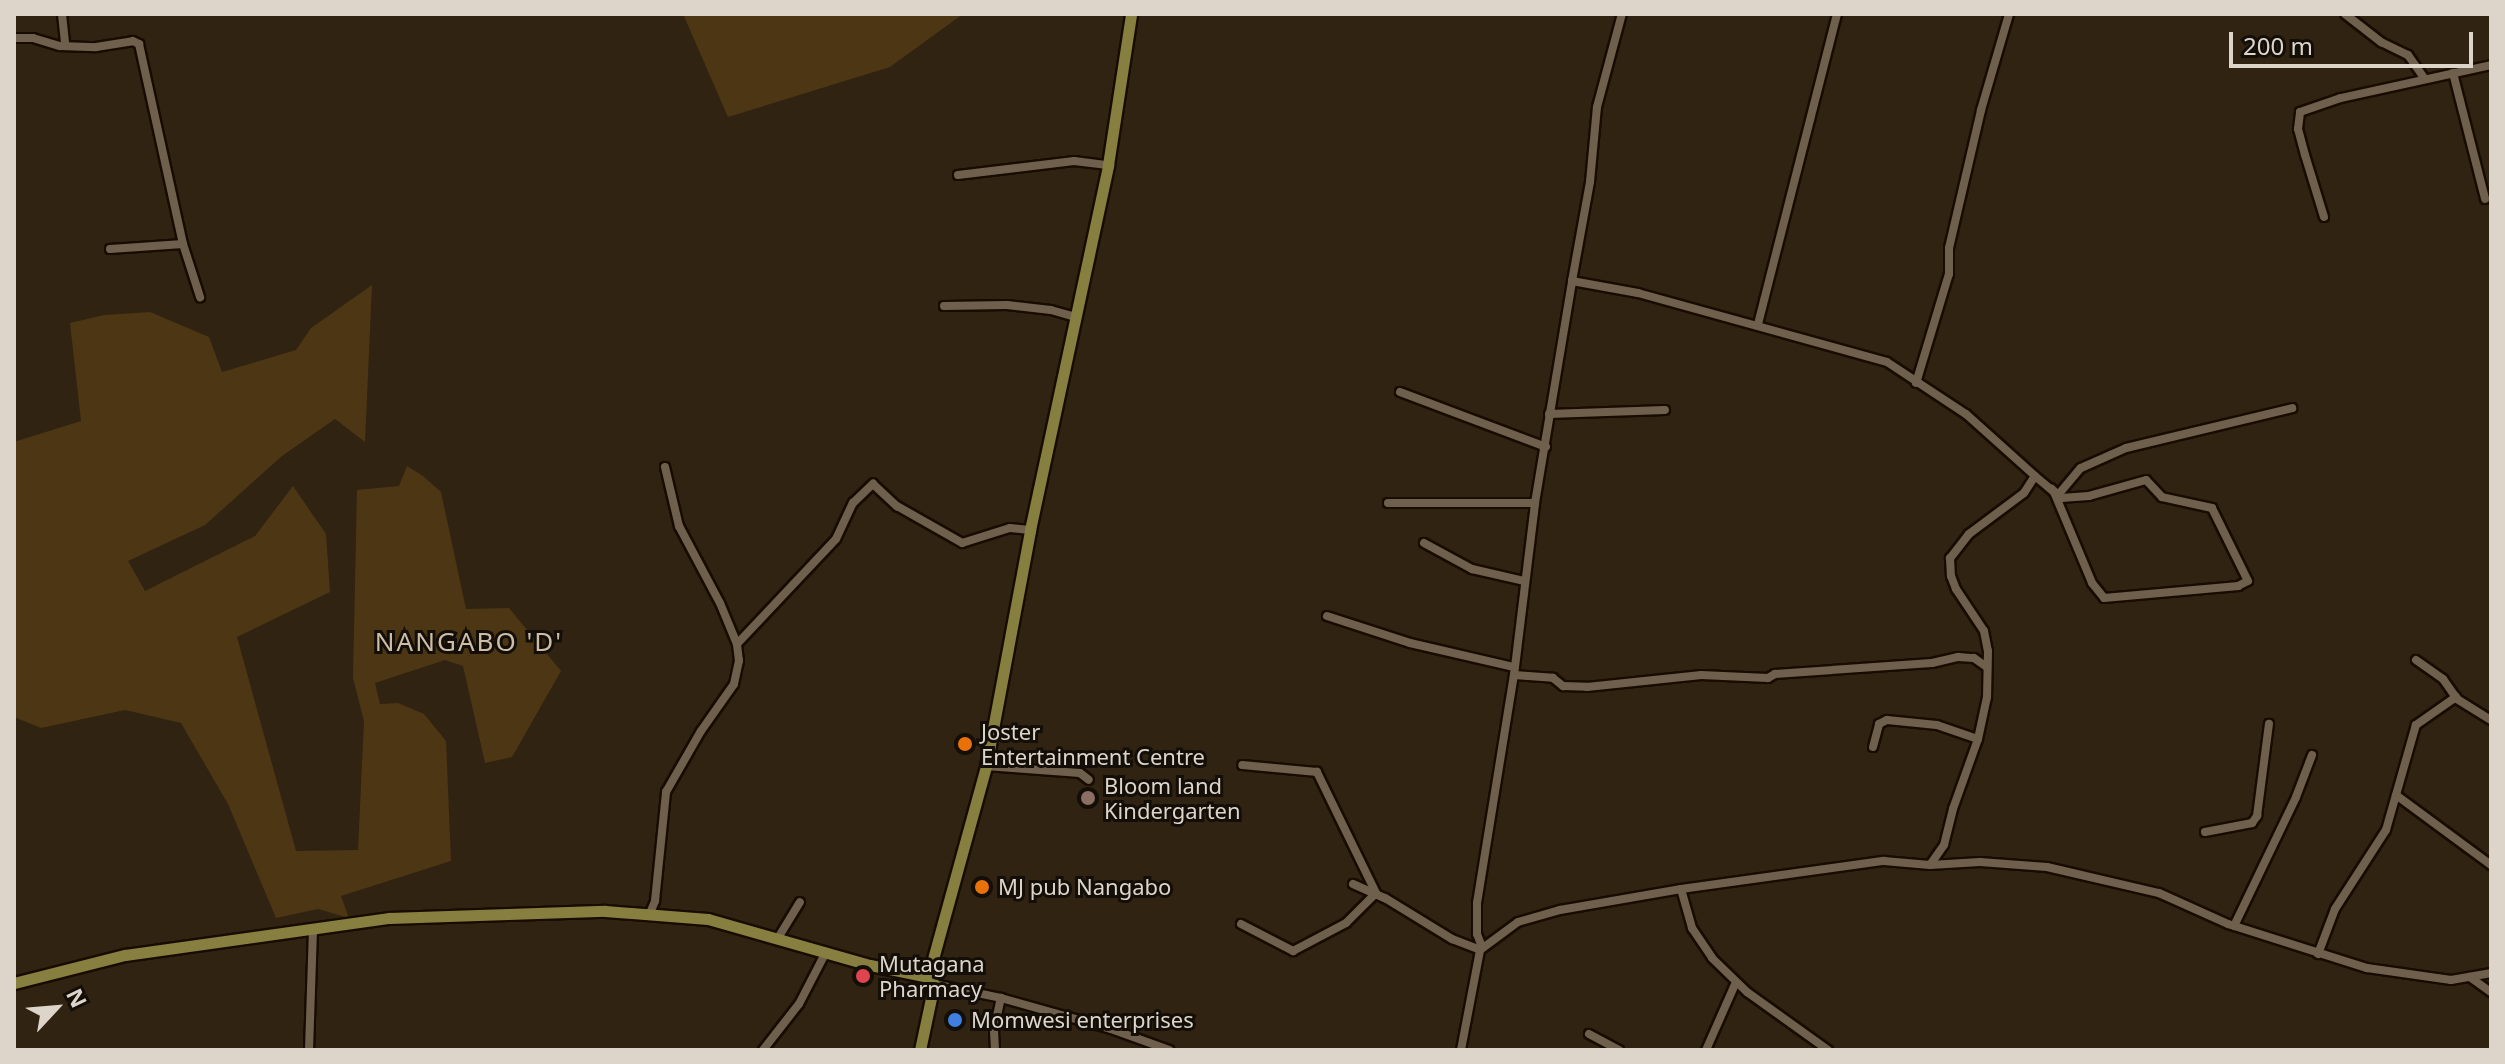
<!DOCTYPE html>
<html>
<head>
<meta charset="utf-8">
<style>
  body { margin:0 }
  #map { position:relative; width:2505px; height:1064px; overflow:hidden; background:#302312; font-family:"Noto Sans",sans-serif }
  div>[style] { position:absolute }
  .green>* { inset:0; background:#4d3613 }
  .roads { filter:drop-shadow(2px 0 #180c00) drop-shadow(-2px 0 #180c00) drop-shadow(0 2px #180c00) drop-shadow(0 -2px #180c00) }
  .street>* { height:8px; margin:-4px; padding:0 4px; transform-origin:4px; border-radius:4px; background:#6f604d }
  .secondary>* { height:11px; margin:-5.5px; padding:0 5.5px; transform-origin:5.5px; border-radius:5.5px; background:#867f40 }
  .dots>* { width:22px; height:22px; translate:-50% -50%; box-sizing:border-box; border:4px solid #130e07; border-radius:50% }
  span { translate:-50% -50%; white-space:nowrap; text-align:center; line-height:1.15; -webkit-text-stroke:6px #130e07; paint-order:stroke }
  .poi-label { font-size:22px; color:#ddd5ca }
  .left { translate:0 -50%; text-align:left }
  .quarter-label { font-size:26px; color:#cdbda7; letter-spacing:2px }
  .frame { position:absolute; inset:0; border:16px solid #ddd5ca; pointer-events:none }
  .north { position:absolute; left:16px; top:968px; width:80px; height:80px; -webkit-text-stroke:6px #130e07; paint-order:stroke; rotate:64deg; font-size:22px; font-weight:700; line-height:32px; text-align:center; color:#ddd5ca }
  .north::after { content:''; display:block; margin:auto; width:28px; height:36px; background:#ddd5ca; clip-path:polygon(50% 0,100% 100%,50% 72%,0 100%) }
  .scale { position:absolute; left:2229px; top:32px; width:244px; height:36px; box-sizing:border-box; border:4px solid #ddd5ca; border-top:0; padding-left:10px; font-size:24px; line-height:28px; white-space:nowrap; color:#ddd5ca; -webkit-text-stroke:6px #130e07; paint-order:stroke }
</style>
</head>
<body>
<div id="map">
  <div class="green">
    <div style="clip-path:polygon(683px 14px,963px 14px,890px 67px,728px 117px)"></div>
    <div style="clip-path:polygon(372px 285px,365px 442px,335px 419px,282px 456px,205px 525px,128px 561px,145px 591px,255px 536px,293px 486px,326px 534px,330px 592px,237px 637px,296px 851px,358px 850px,364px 721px,353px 678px,357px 490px,399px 486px,407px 466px,423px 476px,441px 492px,466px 609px,509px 608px,561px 671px,512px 757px,485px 763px,463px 666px,445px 660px,375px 683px,380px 704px,398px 703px,424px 714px,446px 741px,451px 861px,341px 896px,349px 918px,318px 909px,276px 918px,228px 804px,181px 723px,125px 710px,41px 728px,14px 717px,14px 442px,81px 421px,70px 323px,104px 315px,150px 312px,209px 337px,222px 372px,296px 350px,311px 328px)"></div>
  </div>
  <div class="roads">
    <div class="street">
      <div style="left:62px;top:14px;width:31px;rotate:84deg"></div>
      <div style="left:2345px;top:14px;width:46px;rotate:37.9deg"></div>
      <div style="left:2381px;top:42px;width:30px;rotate:26deg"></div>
      <div style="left:2408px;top:55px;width:29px;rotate:55deg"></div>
      <div style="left:14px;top:38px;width:19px"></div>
      <div style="left:33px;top:38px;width:28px;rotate:17deg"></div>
      <div style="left:60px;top:46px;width:36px;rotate:2deg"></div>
      <div style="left:96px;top:47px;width:37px;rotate:-9deg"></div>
      <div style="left:133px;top:41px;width:7px;rotate:27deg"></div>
      <div style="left:139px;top:44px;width:205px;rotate:77.6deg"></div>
      <div style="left:183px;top:244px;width:56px;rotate:72.2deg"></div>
      <div style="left:2453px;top:73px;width:130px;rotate:75.7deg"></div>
      <div style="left:958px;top:175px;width:117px;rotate:-6.9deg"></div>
      <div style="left:1074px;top:161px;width:34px;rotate:7deg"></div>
      <div style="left:2324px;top:217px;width:65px;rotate:-107deg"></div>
      <div style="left:2305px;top:155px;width:27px;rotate:-105deg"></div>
      <div style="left:2298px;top:129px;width:17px;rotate:-83deg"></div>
      <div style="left:2300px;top:112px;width:43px;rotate:-18.9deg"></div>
      <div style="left:2341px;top:98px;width:154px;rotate:-12.4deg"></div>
      <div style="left:110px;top:249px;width:73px;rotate:-3.9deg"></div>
      <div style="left:1572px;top:281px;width:101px;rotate:-79.7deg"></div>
      <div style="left:1590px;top:182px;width:75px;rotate:-84.7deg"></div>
      <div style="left:1597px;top:107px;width:96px;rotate:-75deg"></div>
      <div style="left:944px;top:306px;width:63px;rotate:-0.9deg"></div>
      <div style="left:1007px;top:305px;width:44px;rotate:6.5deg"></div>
      <div style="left:1051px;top:310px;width:25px;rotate:16deg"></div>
      <div style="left:1758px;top:324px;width:320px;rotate:-75.7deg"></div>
      <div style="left:1916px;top:383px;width:114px;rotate:-73.2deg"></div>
      <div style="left:1949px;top:274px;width:26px;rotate:-90deg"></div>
      <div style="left:1949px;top:248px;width:142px;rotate:-76.9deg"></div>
      <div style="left:1981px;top:110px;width:100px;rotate:-73.7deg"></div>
      <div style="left:1400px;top:392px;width:156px;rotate:20.6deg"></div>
      <div style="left:1549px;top:414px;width:116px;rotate:-2deg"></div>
      <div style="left:665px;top:467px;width:61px;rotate:76.7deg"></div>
      <div style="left:679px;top:526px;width:87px;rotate:62deg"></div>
      <div style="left:720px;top:603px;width:44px;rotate:67.5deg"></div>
      <div style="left:2035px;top:476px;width:25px;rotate:40deg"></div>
      <div style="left:2054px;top:492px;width:99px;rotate:67.3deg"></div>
      <div style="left:2092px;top:583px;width:19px;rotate:51deg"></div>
      <div style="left:2104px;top:598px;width:135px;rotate:-5.1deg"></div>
      <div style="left:2238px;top:586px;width:11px;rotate:-27deg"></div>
      <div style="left:2248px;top:581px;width:81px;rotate:-116.3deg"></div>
      <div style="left:2212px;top:508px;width:51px;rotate:-167.6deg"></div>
      <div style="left:2162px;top:497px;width:23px;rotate:-133deg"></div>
      <div style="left:2146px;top:480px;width:59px;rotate:164.3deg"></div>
      <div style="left:2089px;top:496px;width:28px;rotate:176deg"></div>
      <div style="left:2061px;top:498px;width:13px;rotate:-135deg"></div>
      <div style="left:2058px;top:495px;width:35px;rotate:-50deg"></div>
      <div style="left:2081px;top:468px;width:49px;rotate:-24deg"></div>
      <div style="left:2126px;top:448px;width:171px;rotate:-13.5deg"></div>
      <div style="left:1388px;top:503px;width:147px"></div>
      <div style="left:1424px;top:543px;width:55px;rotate:28.4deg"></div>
      <div style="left:1472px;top:569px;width:53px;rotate:13deg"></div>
      <div style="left:1327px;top:616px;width:87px;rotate:18deg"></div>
      <div style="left:1410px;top:643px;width:107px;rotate:13deg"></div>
      <div style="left:2416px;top:660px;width:33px;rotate:35deg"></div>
      <div style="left:2443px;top:679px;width:24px;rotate:55deg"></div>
      <div style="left:2457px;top:699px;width:40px;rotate:32deg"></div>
      <div style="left:1514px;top:675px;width:39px;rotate:4deg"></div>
      <div style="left:1553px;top:678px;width:13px;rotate:39deg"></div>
      <div style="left:1563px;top:686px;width:24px;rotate:2deg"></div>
      <div style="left:1587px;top:687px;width:115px;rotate:-6deg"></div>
      <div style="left:1701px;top:675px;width:67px;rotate:2.6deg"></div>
      <div style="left:1768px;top:678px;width:8px;rotate:-30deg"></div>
      <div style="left:1775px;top:674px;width:157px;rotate:-4deg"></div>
      <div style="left:1932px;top:663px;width:27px;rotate:-13deg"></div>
      <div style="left:1958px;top:657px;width:16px;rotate:4deg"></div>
      <div style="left:1974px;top:658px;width:16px;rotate:35deg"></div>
      <div style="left:1873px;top:747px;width:24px;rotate:-75deg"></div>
      <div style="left:1879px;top:724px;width:9px;rotate:-27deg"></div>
      <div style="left:1887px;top:720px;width:50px;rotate:5.7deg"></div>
      <div style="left:1937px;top:725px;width:43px;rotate:18.9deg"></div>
      <div style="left:986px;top:766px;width:94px;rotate:4.3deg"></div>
      <div style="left:1080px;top:773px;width:11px;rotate:38deg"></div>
      <div style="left:2396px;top:795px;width:118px;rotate:36.4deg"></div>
      <div style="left:2205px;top:832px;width:48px;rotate:-10.8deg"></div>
      <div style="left:2252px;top:823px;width:9px;rotate:-54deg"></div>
      <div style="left:2257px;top:816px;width:93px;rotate:-82.6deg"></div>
      <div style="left:1353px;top:884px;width:35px;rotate:24deg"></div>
      <div style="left:1385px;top:898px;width:79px;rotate:31.5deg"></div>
      <div style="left:1452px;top:939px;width:30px;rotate:21deg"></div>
      <div style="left:1681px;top:889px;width:41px;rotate:74.2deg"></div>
      <div style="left:1692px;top:928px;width:36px;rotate:56deg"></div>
      <div style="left:1712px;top:958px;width:49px;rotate:44.2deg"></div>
      <div style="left:1747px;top:992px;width:100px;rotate:35.6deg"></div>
      <div style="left:650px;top:913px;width:13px;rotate:-67deg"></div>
      <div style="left:655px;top:901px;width:110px;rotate:-84.2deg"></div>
      <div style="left:666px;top:792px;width:70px;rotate:-60.2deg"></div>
      <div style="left:701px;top:731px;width:57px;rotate:-54.9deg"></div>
      <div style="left:734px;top:684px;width:24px;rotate:-78deg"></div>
      <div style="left:739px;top:661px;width:17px;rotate:-97deg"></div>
      <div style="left:737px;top:644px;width:144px;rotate:-46.7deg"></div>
      <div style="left:836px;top:539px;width:40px;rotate:-65deg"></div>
      <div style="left:853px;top:503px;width:28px;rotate:-44deg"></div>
      <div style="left:873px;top:484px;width:33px;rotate:43deg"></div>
      <div style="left:897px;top:506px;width:75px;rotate:29.6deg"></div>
      <div style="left:962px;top:543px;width:50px;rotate:-17.4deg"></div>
      <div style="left:1010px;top:528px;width:20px;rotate:6deg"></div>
      <div style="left:1241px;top:924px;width:59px;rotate:27.4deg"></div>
      <div style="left:1293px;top:951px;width:60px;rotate:-27.8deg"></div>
      <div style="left:1346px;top:923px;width:42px;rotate:-45deg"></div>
      <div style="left:1376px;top:893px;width:135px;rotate:-116deg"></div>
      <div style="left:1317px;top:772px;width:75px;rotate:-174.7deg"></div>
      <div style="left:2234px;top:926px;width:143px;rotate:-64.3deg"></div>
      <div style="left:2296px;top:797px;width:45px;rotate:-69.1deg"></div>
      <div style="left:778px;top:938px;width:42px;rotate:-58.6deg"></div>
      <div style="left:1482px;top:947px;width:14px;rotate:-111deg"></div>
      <div style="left:1477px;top:934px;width:31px;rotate:-90deg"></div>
      <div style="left:1477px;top:903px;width:231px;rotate:-80.8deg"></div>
      <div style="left:1514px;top:675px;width:173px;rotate:-83deg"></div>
      <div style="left:1535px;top:503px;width:225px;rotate:-80.5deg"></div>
      <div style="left:1572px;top:281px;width:67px;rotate:10.3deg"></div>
      <div style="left:1638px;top:293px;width:258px;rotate:15.5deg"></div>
      <div style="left:1887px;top:362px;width:95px;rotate:33.4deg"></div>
      <div style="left:1966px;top:414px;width:93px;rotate:41.9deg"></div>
      <div style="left:2035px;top:476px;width:20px;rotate:123deg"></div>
      <div style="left:2024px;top:493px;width:69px;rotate:143.3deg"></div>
      <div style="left:1969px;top:534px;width:31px;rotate:128deg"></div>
      <div style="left:1950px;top:558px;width:18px;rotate:87deg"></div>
      <div style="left:1951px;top:576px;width:14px;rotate:69deg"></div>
      <div style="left:1956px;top:589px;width:50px;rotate:56.3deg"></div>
      <div style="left:1984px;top:631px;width:20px;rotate:79deg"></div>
      <div style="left:1988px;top:651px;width:46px;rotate:91.2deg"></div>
      <div style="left:1987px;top:697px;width:43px;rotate:102.1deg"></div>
      <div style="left:1978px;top:739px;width:74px;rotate:109.7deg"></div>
      <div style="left:1953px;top:809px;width:37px;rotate:104deg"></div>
      <div style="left:1944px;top:845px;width:24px;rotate:125deg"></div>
      <div style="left:2318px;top:954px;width:48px;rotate:-69.3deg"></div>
      <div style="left:2335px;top:909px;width:94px;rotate:-57.2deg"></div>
      <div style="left:2386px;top:830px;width:109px;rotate:-74.1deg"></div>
      <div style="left:2416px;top:725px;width:49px;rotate:-35deg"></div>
      <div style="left:2470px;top:977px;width:26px;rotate:36deg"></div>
      <div style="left:934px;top:984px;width:68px;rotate:11.8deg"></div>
      <div style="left:1001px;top:998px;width:114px;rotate:15.7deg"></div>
      <div style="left:1111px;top:1029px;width:62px;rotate:19.9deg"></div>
      <div style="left:1589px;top:1034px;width:34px;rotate:28deg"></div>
      <div style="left:309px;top:1050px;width:122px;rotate:-88.1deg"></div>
      <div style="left:763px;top:1050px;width:58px;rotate:-52deg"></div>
      <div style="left:799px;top:1004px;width:59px;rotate:-62.6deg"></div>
      <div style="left:995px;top:1050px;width:20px;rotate:-93deg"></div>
      <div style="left:994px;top:1030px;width:33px;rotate:-78deg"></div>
      <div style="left:1461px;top:1050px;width:102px;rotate:-79.2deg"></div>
      <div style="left:1480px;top:950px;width:47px;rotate:-36.4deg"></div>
      <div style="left:1518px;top:922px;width:44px;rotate:-15.9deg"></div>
      <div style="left:1560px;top:910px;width:123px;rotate:-9.8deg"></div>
      <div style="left:1681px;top:889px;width:205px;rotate:-7.9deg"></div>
      <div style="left:1884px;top:861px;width:46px;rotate:5deg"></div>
      <div style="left:1930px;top:865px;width:50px;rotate:-3.4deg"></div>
      <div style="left:1980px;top:862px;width:67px;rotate:4.3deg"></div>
      <div style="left:2047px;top:867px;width:115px;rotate:13.1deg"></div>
      <div style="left:2159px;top:893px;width:76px;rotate:24.2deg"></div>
      <div style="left:2228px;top:924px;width:146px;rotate:17.6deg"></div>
      <div style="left:2367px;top:968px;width:85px;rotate:8.1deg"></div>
      <div style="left:2451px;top:980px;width:41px;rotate:-9.9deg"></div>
      <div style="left:1706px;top:1050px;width:74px;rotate:-66.2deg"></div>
    </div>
    <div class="secondary">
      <div style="left:14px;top:983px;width:114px;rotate:-14.2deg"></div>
      <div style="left:125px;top:955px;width:267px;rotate:-8deg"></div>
      <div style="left:389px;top:918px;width:216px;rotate:-1.9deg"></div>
      <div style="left:605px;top:911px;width:103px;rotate:4.4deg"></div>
      <div style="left:708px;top:919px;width:168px;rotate:15.9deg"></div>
      <div style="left:870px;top:965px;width:59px;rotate:11.7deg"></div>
      <div style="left:920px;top:1050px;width:67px;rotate:-78deg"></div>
      <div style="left:934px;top:984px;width:9px;rotate:-131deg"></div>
      <div style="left:928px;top:977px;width:219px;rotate:-74.6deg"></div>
      <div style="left:986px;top:766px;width:240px;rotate:-79.4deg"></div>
      <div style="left:1030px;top:530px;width:373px;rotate:-77.9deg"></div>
      <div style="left:1108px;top:165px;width:153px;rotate:-81.3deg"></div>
    </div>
  </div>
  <div class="dots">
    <div style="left:965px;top:744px;background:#e8710a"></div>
    <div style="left:1088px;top:798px;background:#8d6e63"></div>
    <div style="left:982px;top:887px;background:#e8710a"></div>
    <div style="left:863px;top:976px;background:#e0444e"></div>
    <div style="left:955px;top:1020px;background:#3f7fe0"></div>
  </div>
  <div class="poi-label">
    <span class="left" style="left:981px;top:744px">Joster<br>Entertainment Centre</span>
    <span class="left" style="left:1104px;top:798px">Bloom land<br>Kindergarten</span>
    <span class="left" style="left:998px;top:887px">MJ pub Nangabo</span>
    <span class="left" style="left:879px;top:976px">Mutagana<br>Pharmacy</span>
    <span class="left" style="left:971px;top:1020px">Momwesi enterprises</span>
  </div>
  <div class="quarter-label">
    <span style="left:469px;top:642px">NANGABO 'D'</span>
  </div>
  <div class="frame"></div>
  <div class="north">N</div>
  <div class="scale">200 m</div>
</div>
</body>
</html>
